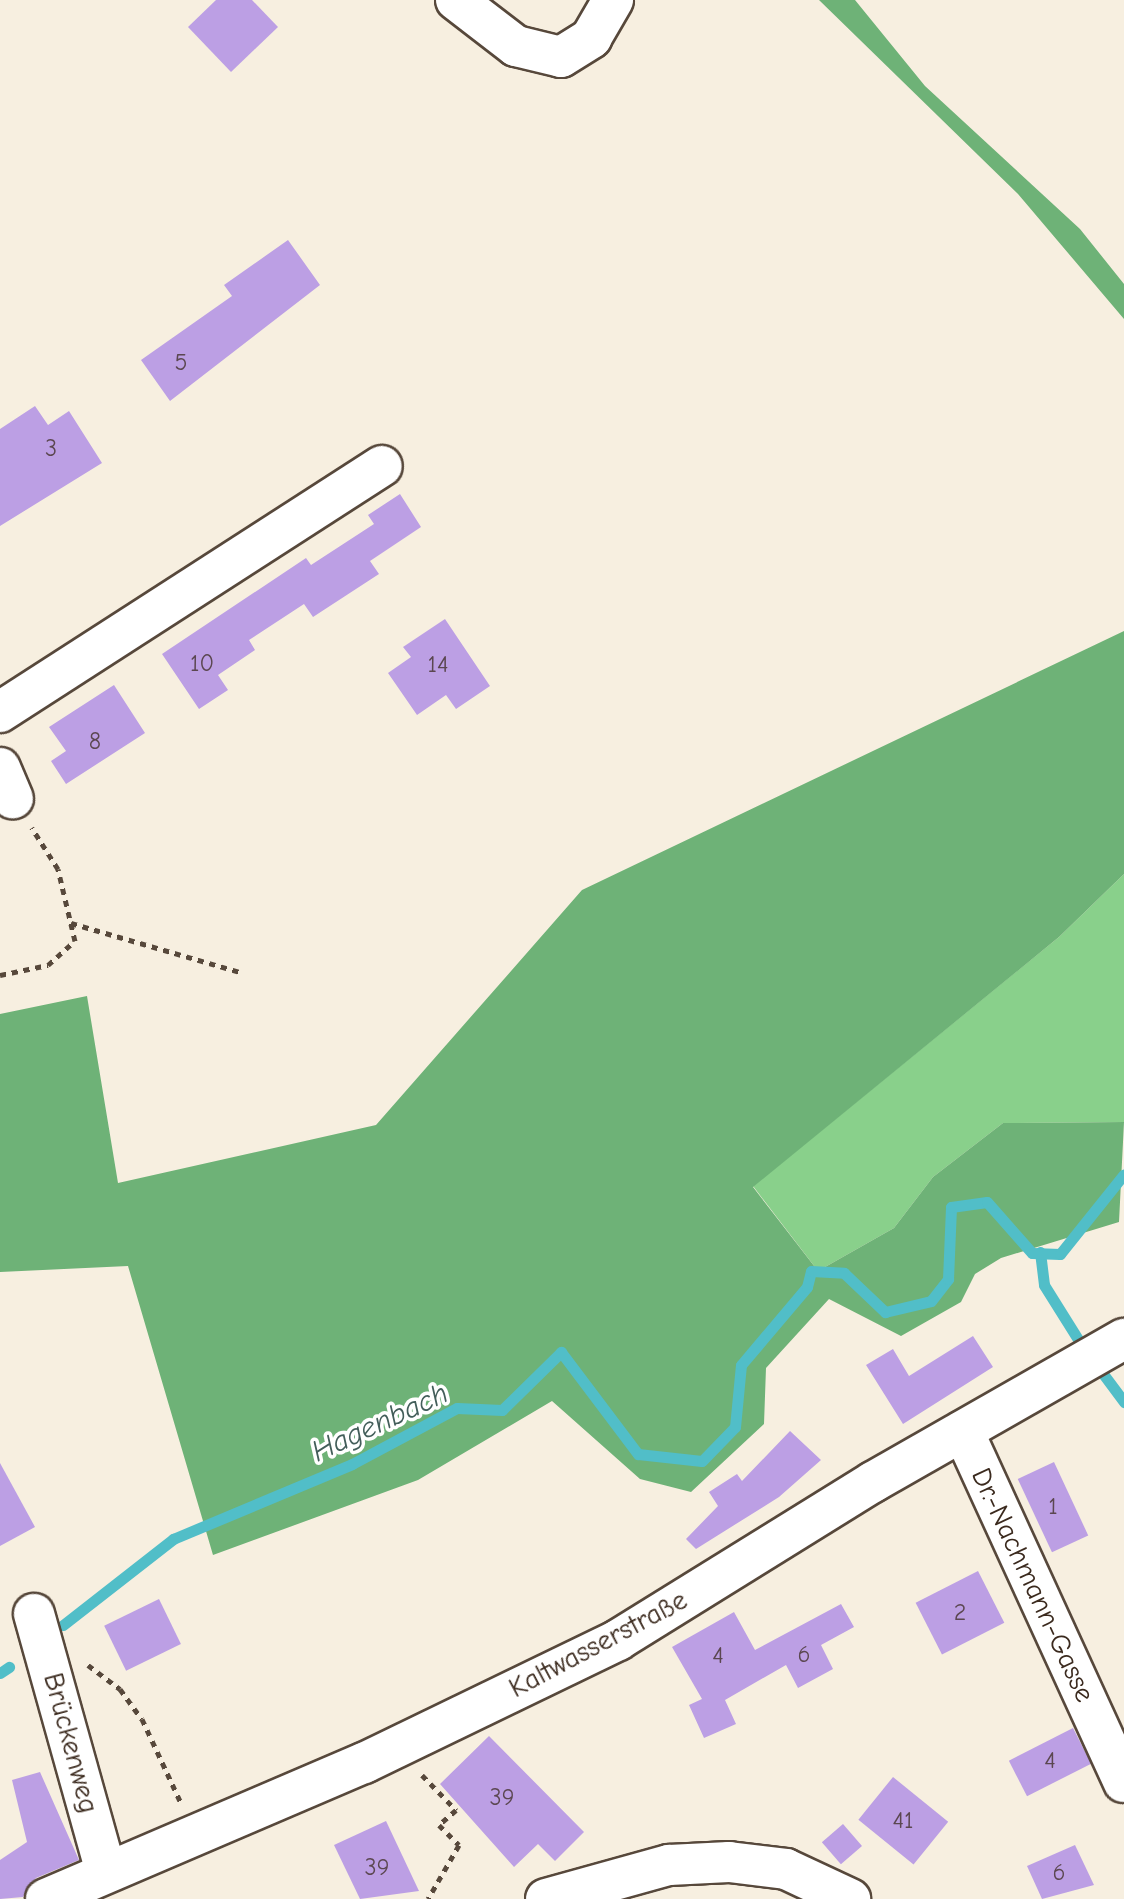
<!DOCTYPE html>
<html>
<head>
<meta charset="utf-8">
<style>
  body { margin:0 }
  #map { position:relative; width:1124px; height:1899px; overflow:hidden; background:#f7efe0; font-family:"Comic Neue",sans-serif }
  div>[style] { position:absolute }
  .green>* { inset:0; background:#89d08b }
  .forest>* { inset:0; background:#6eb277 }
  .stream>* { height:11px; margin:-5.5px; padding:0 5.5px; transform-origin:5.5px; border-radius:5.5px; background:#51bec8 }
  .building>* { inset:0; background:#bc9fe4; transform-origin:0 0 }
  .path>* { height:5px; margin-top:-2.5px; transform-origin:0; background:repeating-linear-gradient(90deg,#57483b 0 6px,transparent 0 12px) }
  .roads { filter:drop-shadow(2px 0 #57483b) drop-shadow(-2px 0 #57483b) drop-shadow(0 2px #57483b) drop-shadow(0 -2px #57483b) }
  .minor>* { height:40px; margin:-20px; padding:0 20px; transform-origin:20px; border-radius:20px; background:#fff }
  span { translate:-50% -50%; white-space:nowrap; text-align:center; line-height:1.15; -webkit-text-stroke:7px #fff; paint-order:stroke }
  .number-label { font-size:24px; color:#5b4750 }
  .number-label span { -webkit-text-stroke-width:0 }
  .street-label { font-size:28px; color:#3b2a1e }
  .water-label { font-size:30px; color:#435e5a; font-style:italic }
</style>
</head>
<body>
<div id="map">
  <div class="green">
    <div style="clip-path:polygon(1124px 874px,1124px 1122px,1003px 1123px,933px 1177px,894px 1228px,818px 1271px,753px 1186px,1059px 937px)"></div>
  </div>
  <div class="forest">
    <div style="clip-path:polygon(819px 0,855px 0,925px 86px,1080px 229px,1124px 284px,1124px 319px,1018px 194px)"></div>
    <div style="clip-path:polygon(1124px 631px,1124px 874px,1059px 937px,753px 1187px,818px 1271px,894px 1228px,933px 1177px,1003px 1123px,1124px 1122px,1119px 1222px,1001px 1258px,975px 1274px,961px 1302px,901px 1336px,829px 1299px,766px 1368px,764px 1424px,691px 1492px,640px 1479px,552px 1401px,418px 1480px,213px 1555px,128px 1266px,0 1272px,0 1014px,87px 996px,118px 1183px,376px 1125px,582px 890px)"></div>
  </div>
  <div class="stream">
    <div style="left:1040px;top:1252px;width:33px;rotate:83deg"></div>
    <div style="left:1044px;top:1285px;width:70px;rotate:57.9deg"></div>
    <div style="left:1098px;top:1367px;width:44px;rotate:53.4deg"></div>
    <div style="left:63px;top:1625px;width:140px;rotate:-38deg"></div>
    <div style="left:173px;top:1539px;width:194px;rotate:-22.7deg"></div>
    <div style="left:352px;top:1464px;width:119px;rotate:-28.1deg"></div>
    <div style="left:457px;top:1408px;width:45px;rotate:2.5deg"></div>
    <div style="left:502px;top:1410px;width:83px;rotate:-44.5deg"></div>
    <div style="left:561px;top:1352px;width:128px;rotate:53deg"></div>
    <div style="left:638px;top:1454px;width:64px;rotate:6.2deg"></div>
    <div style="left:702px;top:1461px;width:47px;rotate:-45.9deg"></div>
    <div style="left:735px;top:1427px;width:62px;rotate:-84.5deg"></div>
    <div style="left:741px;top:1365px;width:102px;rotate:-49.8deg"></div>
    <div style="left:807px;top:1287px;width:16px;rotate:-76deg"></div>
    <div style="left:811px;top:1271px;width:33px;rotate:3deg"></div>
    <div style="left:844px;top:1273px;width:57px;rotate:43.6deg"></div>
    <div style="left:885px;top:1312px;width:47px;rotate:-13.4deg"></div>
    <div style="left:931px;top:1301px;width:28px;rotate:-52deg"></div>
    <div style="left:948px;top:1279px;width:72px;rotate:-87.6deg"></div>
    <div style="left:951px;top:1207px;width:36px;rotate:-8deg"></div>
    <div style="left:987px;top:1202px;width:68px;rotate:48.6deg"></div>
    <div style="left:1032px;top:1253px;width:28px;rotate:2deg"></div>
    <div style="left:1060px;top:1254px;width:102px;rotate:-51.3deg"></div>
    <div style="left:0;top:1673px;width:11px;rotate:-34deg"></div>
  </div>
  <div class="building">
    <div style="clip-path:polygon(216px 0,252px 0,278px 27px,231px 72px,188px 27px)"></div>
    <div style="clip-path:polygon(288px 240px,320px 285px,170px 401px,141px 360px,232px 296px,224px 285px)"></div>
    <div style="clip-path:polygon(35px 406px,48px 425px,69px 411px,102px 463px,0 526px,0 429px)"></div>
    <div style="clip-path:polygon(400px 494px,421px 527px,370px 561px,379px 574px,313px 617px,304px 604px,249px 640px,255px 650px,218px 675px,228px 690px,199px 709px,162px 654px,306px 558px,311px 565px,374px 524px,368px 515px)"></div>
    <div style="clip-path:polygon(445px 619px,490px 686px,456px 709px,446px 695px,417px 715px,388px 673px,411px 657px,403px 647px)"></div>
    <div style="clip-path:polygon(114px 685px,145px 733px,66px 784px,51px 761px,66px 751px,49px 727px)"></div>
    <div style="clip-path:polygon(973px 1336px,993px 1367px,903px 1424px,866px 1365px,893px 1349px,909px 1376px)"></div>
    <div style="clip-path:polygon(790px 1431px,821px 1460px,779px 1497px,696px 1549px,686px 1539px,718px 1506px,709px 1492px,737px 1474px,742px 1481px)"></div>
    <div style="left:1054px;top:1462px;width:81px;height:40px;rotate:65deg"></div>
    <div style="clip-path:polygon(0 1463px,35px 1527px,0 1546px)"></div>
    <div style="left:978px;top:1571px;width:58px;height:70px;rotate:63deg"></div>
    <div style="left:159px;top:1599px;width:50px;height:61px;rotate:64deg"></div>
    <div style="clip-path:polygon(841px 1604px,854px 1627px,821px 1645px,833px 1669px,798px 1688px,786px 1665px,725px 1700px,736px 1724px,704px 1738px,689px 1705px,702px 1699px,672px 1647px,734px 1612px,755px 1650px)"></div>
    <div style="left:1073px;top:1728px;width:40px;height:72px;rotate:63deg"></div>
    <div style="clip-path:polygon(489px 1736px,584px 1832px,555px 1861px,538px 1844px,514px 1867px,440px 1784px)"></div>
    <div style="clip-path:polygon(40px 1772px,79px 1860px,36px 1878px,23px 1897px,0 1899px,0 1860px,27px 1842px,12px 1780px)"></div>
    <div style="left:893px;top:1777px;width:71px;height:55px;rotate:39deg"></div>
    <div style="clip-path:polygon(386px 1821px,419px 1891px,360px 1899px,334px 1845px)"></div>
    <div style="left:843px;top:1824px;width:29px;height:28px;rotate:49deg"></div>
    <div style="clip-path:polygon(1075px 1845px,1094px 1885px,1042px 1899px,1027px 1866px)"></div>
  </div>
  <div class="path">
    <div style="left:71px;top:923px;width:179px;rotate:16.2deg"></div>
    <div style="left:0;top:975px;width:49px;rotate:-11.8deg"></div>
    <div style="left:48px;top:965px;width:36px;rotate:-42deg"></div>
    <div style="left:75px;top:941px;width:74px;rotate:-103.3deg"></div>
    <div style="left:58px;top:869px;width:49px;rotate:-122.4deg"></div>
    <div style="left:88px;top:1665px;width:40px;rotate:37deg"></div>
    <div style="left:120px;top:1689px;width:37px;rotate:54deg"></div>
    <div style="left:142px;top:1719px;width:93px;rotate:65.1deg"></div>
    <div style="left:422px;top:1775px;width:49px;rotate:45.8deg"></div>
    <div style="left:456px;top:1810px;width:23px;rotate:139deg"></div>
    <div style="left:439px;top:1825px;width:28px;rotate:45deg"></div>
    <div style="left:459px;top:1845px;width:62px;rotate:119.9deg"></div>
  </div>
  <div class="roads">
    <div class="minor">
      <div style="left:456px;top:0;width:76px;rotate:37.5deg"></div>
      <div style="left:516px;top:46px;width:46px;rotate:13.7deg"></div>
      <div style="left:561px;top:57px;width:36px;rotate:-32deg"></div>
      <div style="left:591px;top:38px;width:44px;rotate:-59.9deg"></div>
      <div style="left:0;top:712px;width:454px;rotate:-32.8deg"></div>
      <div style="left:0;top:768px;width:33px;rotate:67deg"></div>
      <div style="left:963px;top:1431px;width:386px;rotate:65.4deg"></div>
      <div style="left:34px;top:1614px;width:268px;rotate:74.4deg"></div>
      <div style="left:46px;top:1899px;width:346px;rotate:-23.2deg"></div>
      <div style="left:364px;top:1763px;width:282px;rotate:-25.8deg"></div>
      <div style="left:618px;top:1640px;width:300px;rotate:-31.8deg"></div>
      <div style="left:873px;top:1482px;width:289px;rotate:-29.7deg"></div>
      <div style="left:546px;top:1899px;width:128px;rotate:-15.5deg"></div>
      <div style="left:669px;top:1865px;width:60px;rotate:-2.9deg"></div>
      <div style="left:729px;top:1862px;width:57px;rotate:7deg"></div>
      <div style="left:786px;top:1869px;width:71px;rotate:25.1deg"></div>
    </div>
  </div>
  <div class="number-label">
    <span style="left:181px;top:363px">5</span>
    <span style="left:51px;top:449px">3</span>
    <span style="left:202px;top:664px">10</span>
    <span style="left:438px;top:665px">14</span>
    <span style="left:95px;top:742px">8</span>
    <span style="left:1053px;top:1507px">1</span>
    <span style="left:960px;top:1613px">2</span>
    <span style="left:804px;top:1655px">6</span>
    <span style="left:718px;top:1656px">4</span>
    <span style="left:1050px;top:1761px">4</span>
    <span style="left:502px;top:1798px">39</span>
    <span style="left:903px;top:1821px">41</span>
    <span style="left:377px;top:1868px">39</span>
    <span style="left:1059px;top:1873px">6</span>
  </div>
  <div class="street-label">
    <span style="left:1033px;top:1585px;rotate:65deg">Dr.-Nachmann-Gasse</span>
    <span style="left:598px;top:1644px;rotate:-28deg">Kaltwasserstraße</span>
    <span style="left:71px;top:1743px;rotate:75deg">Brückenweg</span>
  </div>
  <div class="water-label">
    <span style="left:380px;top:1423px;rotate:-25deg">Hagenbach</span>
  </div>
</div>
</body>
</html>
